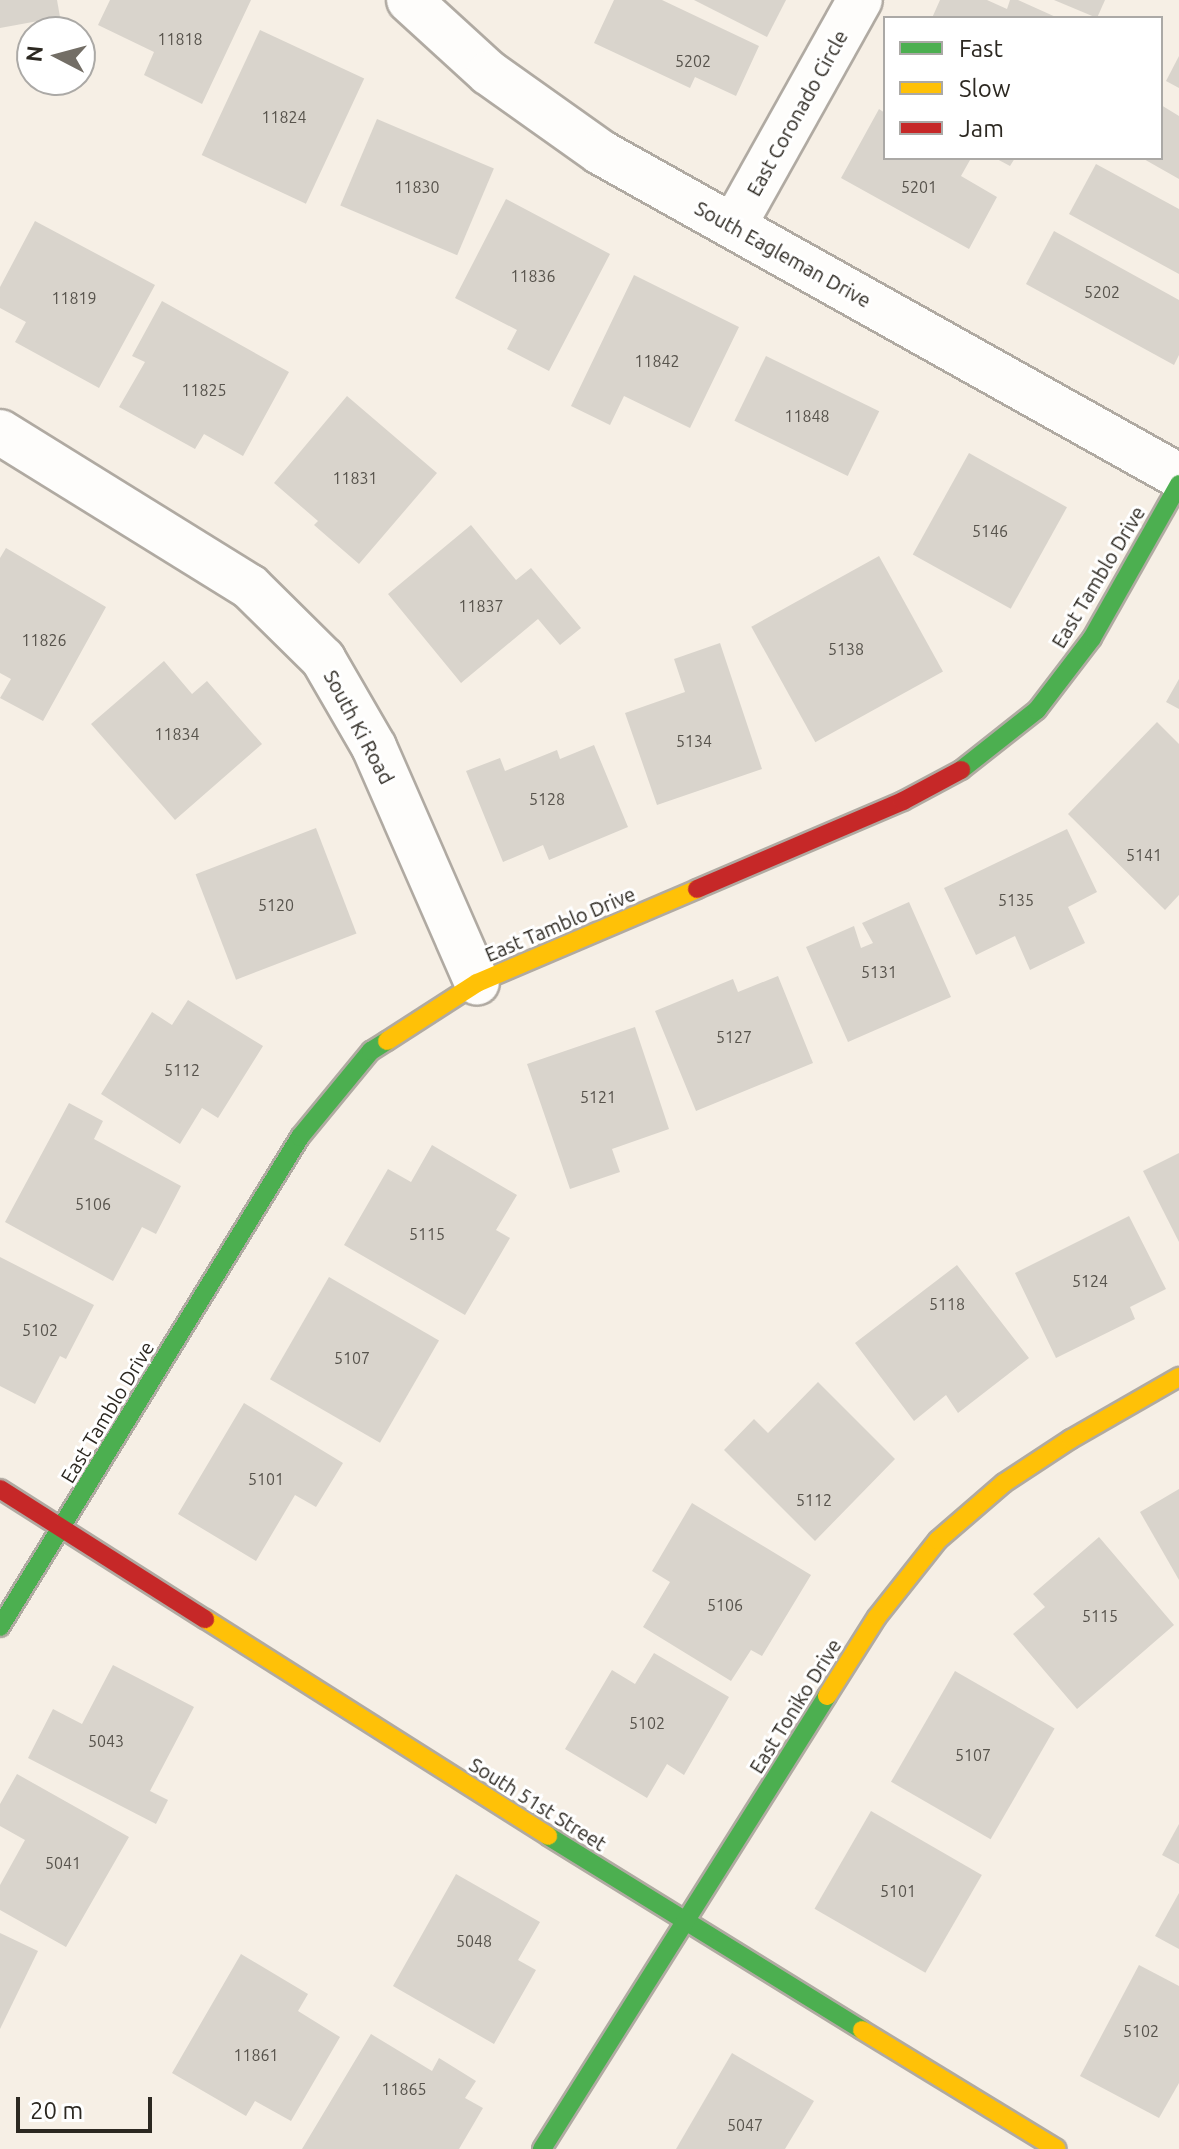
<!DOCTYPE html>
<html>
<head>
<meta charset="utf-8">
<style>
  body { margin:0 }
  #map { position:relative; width:1179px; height:2149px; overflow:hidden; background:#f6efe5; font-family:Ubuntu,sans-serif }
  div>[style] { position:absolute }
  .building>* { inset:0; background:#d9d4cc; transform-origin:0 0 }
  .roads { filter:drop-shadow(2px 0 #b0aaa2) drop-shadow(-2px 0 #b0aaa2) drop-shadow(0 2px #b0aaa2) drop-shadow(0 -2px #b0aaa2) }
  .street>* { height:44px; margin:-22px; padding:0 22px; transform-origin:22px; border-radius:22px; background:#fefdfb }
  .fast>* { height:18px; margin:-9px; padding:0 9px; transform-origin:9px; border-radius:9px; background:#4caf50 }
  .slow>* { height:18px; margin:-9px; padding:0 9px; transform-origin:9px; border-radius:9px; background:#ffc107 }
  .jam>* { height:18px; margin:-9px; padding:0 9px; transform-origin:9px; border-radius:9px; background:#c62828 }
  span { translate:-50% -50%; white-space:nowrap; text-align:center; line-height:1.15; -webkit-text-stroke:6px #fff; paint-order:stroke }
  .number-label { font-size:16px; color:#57534c }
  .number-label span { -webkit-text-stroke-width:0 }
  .street-label { font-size:20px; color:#2c2821 }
  .legend { position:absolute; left:883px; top:16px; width:280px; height:144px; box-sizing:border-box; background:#fff; border:2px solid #aba9a6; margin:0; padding:10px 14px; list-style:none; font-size:24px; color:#2c2821 }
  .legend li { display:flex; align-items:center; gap:16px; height:40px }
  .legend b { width:40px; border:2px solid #aba9a6 }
  .north { position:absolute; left:16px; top:16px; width:80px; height:80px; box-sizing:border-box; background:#fff; border:2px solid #aba9a6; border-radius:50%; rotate:276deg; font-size:22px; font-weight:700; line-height:32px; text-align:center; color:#2c2821 }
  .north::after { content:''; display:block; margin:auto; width:28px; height:36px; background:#736e66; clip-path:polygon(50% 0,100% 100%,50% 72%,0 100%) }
  .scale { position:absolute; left:16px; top:2097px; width:136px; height:36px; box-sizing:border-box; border:4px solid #2c2821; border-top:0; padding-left:10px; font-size:24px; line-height:28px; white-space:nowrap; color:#2c2821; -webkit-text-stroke:6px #fff; paint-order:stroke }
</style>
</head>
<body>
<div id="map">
  <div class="building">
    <div style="clip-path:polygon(0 0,57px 0,60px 17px,0 28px)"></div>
    <div style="clip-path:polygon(110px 0,251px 0,202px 104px,144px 75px,154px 52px,98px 25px)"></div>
    <div style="clip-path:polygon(614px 0,662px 0,759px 46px,736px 96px,695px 77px,690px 88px,594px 43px)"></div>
    <div style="clip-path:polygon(694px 0,786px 0,767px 37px)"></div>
    <div style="clip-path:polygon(940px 0,987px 0,1007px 9px,1010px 0,1018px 0,1058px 18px,932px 18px)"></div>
    <div style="clip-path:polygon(1054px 0,1105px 0,1097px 18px)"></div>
    <div style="left:260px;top:30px;width:115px;height:138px;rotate:25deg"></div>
    <div style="clip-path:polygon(1179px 56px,1179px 88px,1166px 81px)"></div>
    <div style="clip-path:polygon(1161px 105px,1179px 116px,1179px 179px,1142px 158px,1161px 158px)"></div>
    <div style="clip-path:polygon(879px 109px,885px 113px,885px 158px,966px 158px,970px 160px,961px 176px,997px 197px,969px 249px,841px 178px)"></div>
    <div style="left:377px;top:119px;width:127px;height:94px;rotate:23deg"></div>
    <div style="clip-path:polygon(995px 158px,1015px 158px,1010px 166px)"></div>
    <div style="clip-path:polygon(1096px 164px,1179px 209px,1179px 274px,1069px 214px)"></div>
    <div style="clip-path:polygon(506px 199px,610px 254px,549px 371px,507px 349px,517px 330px,455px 298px)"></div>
    <div style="clip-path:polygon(35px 221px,155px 285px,99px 388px,15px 342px,26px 322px,0 308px,0 287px)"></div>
    <div style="clip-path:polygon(1054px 231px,1179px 300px,1179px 355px,1174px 365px,1026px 284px)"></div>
    <div style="clip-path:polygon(634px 275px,739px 327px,690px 428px,624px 396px,610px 425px,571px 406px)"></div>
    <div style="clip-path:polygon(162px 301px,289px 372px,243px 456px,204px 434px,195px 449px,119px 407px,145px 362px,132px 356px)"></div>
    <div style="left:766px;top:356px;width:126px;height:72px;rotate:26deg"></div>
    <div style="clip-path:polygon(347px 396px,437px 473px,359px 564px,314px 525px,318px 521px,274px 483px)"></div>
    <div style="left:969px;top:453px;width:112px;height:116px;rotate:29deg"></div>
    <div style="clip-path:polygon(471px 525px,516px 580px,531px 568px,581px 628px,560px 645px,538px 619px,461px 683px,388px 594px)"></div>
    <div style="clip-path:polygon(6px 548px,106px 607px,43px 721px,0 698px,11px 679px,0 673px,0 558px)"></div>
    <div style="left:879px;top:556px;width:132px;height:146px;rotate:61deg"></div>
    <div style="clip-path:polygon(720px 643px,762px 769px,657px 805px,625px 713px,685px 692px,674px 659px)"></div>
    <div style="clip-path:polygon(164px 661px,192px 694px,207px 681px,262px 744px,175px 820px,91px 724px)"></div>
    <div style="clip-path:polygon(1179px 679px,1179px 709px,1166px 702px)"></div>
    <div style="clip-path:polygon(1157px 722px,1179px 744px,1179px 895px,1165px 910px,1068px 814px)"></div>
    <div style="clip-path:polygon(594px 745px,628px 827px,549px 860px,543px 845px,503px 862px,466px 771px,500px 758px,505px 771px,557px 750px,560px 759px)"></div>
    <div style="left:316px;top:828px;width:113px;height:129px;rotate:69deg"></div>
    <div style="clip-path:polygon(1067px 829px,1097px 892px,1068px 907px,1085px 943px,1030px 970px,1015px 936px,976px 955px,944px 888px)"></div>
    <div style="clip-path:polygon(909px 902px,951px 997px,848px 1042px,806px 947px,854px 926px,861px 948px,873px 943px,862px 923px)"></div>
    <div style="clip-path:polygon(778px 976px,813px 1063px,696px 1111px,655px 1011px,733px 979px,738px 992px)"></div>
    <div style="clip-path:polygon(188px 1000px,263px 1046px,218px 1118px,202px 1108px,180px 1144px,101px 1094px,152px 1012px,172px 1025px)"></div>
    <div style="clip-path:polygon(635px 1027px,669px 1129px,612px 1149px,620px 1172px,570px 1189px,527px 1064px)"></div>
    <div style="clip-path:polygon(69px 1103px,103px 1121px,94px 1139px,181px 1186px,156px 1234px,142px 1227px,113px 1281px,5px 1222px)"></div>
    <div style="clip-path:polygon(432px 1145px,517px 1195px,496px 1230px,510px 1238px,465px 1315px,344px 1245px,388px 1169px,411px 1182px)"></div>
    <div style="clip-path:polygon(1179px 1153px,1179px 1242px,1143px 1171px)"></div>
    <div style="clip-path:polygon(1129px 1216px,1166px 1289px,1130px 1307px,1135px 1319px,1056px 1358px,1015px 1273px)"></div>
    <div style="clip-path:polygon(0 1257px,94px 1305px,66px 1359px,60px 1356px,35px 1404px,0 1386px)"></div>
    <div style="clip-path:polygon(957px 1265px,1029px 1358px,958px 1413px,946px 1395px,914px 1421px,855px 1343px)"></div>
    <div style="left:329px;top:1277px;width:127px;height:118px;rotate:30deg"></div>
    <div style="clip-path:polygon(818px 1382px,895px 1459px,815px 1541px,724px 1450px,754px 1419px,768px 1433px)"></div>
    <div style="clip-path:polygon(244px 1403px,343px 1463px,316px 1507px,295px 1495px,256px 1561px,178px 1514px)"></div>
    <div style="clip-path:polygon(1179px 1489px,1179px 1580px,1140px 1512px)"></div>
    <div style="clip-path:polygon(692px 1503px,811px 1575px,762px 1656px,751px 1650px,731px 1681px,643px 1627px,670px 1582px,652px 1571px)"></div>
    <div style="clip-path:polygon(1099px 1537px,1174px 1625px,1077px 1709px,1013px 1634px,1045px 1607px,1033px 1594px)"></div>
    <div style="clip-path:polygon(654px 1653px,729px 1697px,684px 1775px,667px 1764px,647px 1798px,565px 1749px,612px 1670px,635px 1684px)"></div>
    <div style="clip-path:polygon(113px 1665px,194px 1707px,150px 1791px,168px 1800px,156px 1824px,28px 1758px,53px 1709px,82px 1724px)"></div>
    <div style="left:955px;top:1671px;width:115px;height:128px;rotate:30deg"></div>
    <div style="clip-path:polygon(17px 1774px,129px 1837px,66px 1947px,0 1910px,0 1885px,25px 1840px,0 1826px,0 1804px)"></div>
    <div style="left:871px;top:1811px;width:128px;height:113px;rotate:30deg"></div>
    <div style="clip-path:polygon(1179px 1824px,1179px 1864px,1162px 1855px)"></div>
    <div style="clip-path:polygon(456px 1874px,540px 1922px,518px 1960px,536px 1970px,494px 2044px,393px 1986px)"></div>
    <div style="clip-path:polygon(1179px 1893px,1179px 1949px,1155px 1936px)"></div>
    <div style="clip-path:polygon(0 1933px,38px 1951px,0 2029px)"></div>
    <div style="clip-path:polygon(241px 1954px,308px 1994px,298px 2011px,340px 2037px,291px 2121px,255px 2101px,246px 2116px,172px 2073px)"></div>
    <div style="clip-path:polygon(1139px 1965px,1179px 1986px,1179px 2083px,1159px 2118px,1080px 2076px)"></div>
    <div style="clip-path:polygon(371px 2034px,432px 2071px,439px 2058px,476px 2081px,465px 2098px,483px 2108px,459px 2149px,302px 2149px)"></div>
    <div style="clip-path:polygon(732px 2053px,814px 2101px,785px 2149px,676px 2149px)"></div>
  </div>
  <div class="roads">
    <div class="street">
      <div style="left:409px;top:0;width:108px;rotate:42.4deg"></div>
      <div style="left:489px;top:73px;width:136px;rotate:35.4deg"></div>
      <div style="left:600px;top:152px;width:663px;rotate:29.23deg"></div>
      <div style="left:734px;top:225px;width:258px;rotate:-60.8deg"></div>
      <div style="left:0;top:432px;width:294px;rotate:31.8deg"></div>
      <div style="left:250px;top:587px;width:103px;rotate:44.6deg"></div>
      <div style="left:323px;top:659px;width:102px;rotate:59.9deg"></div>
      <div style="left:374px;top:747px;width:257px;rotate:66.4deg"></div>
    </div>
    <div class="fast">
      <div style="left:961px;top:770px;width:97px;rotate:-38.3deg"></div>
      <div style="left:1037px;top:710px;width:91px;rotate:-52.6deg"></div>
      <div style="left:1092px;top:638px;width:177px;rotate:-60.5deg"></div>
      <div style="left:0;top:1627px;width:575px;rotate:-58.52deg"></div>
      <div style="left:300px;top:1137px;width:112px;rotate:-50.5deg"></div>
      <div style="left:371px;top:1051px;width:19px;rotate:-32deg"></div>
      <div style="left:548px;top:1836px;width:369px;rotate:31.7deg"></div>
      <div style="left:542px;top:2149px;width:535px;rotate:-57.82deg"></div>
    </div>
    <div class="slow">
      <div style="left:387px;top:1041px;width:107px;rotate:-32.8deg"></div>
      <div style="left:477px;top:983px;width:239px;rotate:-23.1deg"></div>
      <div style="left:205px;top:1619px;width:406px;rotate:32.3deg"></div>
      <div style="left:827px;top:1696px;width:93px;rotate:-57.7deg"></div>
      <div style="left:877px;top:1617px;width:98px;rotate:-51.6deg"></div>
      <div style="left:938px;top:1540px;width:87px;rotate:-40.8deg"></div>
      <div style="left:1004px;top:1483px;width:80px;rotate:-33.3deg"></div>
      <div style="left:1071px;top:1439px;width:125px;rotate:-29.9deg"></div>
      <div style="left:862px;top:2030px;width:228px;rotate:31.4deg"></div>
    </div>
    <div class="jam">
      <div style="left:697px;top:889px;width:224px;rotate:-23.1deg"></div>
      <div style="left:903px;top:801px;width:66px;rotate:-28.1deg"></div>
      <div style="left:0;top:1489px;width:243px;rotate:32.4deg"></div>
    </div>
  </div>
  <div class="number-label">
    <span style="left:180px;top:39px">11818</span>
    <span style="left:693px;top:61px">5202</span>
    <span style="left:284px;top:117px">11824</span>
    <span style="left:417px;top:187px">11830</span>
    <span style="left:919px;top:187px">5201</span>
    <span style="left:533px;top:276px">11836</span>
    <span style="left:1102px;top:292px">5202</span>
    <span style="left:74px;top:298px">11819</span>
    <span style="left:657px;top:361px">11842</span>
    <span style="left:204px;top:390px">11825</span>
    <span style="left:807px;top:416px">11848</span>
    <span style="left:355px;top:478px">11831</span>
    <span style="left:990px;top:531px">5146</span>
    <span style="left:481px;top:606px">11837</span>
    <span style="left:44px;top:640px">11826</span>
    <span style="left:846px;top:649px">5138</span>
    <span style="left:177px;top:734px">11834</span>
    <span style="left:694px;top:741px">5134</span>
    <span style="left:547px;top:799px">5128</span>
    <span style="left:1144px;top:855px">5141</span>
    <span style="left:1016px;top:900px">5135</span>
    <span style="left:276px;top:905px">5120</span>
    <span style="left:879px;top:972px">5131</span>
    <span style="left:734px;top:1037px">5127</span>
    <span style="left:182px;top:1070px">5112</span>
    <span style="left:598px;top:1097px">5121</span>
    <span style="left:93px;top:1204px">5106</span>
    <span style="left:427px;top:1234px">5115</span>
    <span style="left:1090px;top:1281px">5124</span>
    <span style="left:947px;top:1304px">5118</span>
    <span style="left:40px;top:1330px">5102</span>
    <span style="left:352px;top:1358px">5107</span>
    <span style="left:266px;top:1479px">5101</span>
    <span style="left:814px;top:1500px">5112</span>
    <span style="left:725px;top:1605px">5106</span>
    <span style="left:1100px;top:1616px">5115</span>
    <span style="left:647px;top:1723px">5102</span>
    <span style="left:106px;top:1741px">5043</span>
    <span style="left:973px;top:1755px">5107</span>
    <span style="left:63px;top:1863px">5041</span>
    <span style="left:898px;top:1891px">5101</span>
    <span style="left:474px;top:1941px">5048</span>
    <span style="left:1141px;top:2031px">5102</span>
    <span style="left:256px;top:2055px">11861</span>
    <span style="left:404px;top:2089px">11865</span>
    <span style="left:745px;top:2125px">5047</span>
  </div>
  <div class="street-label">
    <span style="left:797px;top:113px;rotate:-61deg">East Coronado Circle</span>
    <span style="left:783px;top:254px;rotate:29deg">South Eagleman Drive</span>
    <span style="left:1098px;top:577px;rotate:-59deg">East Tamblo Drive</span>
    <span style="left:359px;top:727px;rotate:62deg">South Ki Road</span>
    <span style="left:560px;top:924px;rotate:-23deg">East Tamblo Drive</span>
    <span style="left:107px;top:1412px;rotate:-59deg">East Tamblo Drive</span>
    <span style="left:795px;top:1706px;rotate:-58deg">East Toniko Drive</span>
    <span style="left:538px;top:1804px;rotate:32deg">South 51st Street</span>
  </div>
  <ul class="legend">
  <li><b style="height:10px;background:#4caf50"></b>Fast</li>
  <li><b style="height:10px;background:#ffc107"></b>Slow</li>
  <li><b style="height:10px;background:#c62828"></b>Jam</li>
  </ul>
  <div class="north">N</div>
  <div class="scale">20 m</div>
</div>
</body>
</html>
